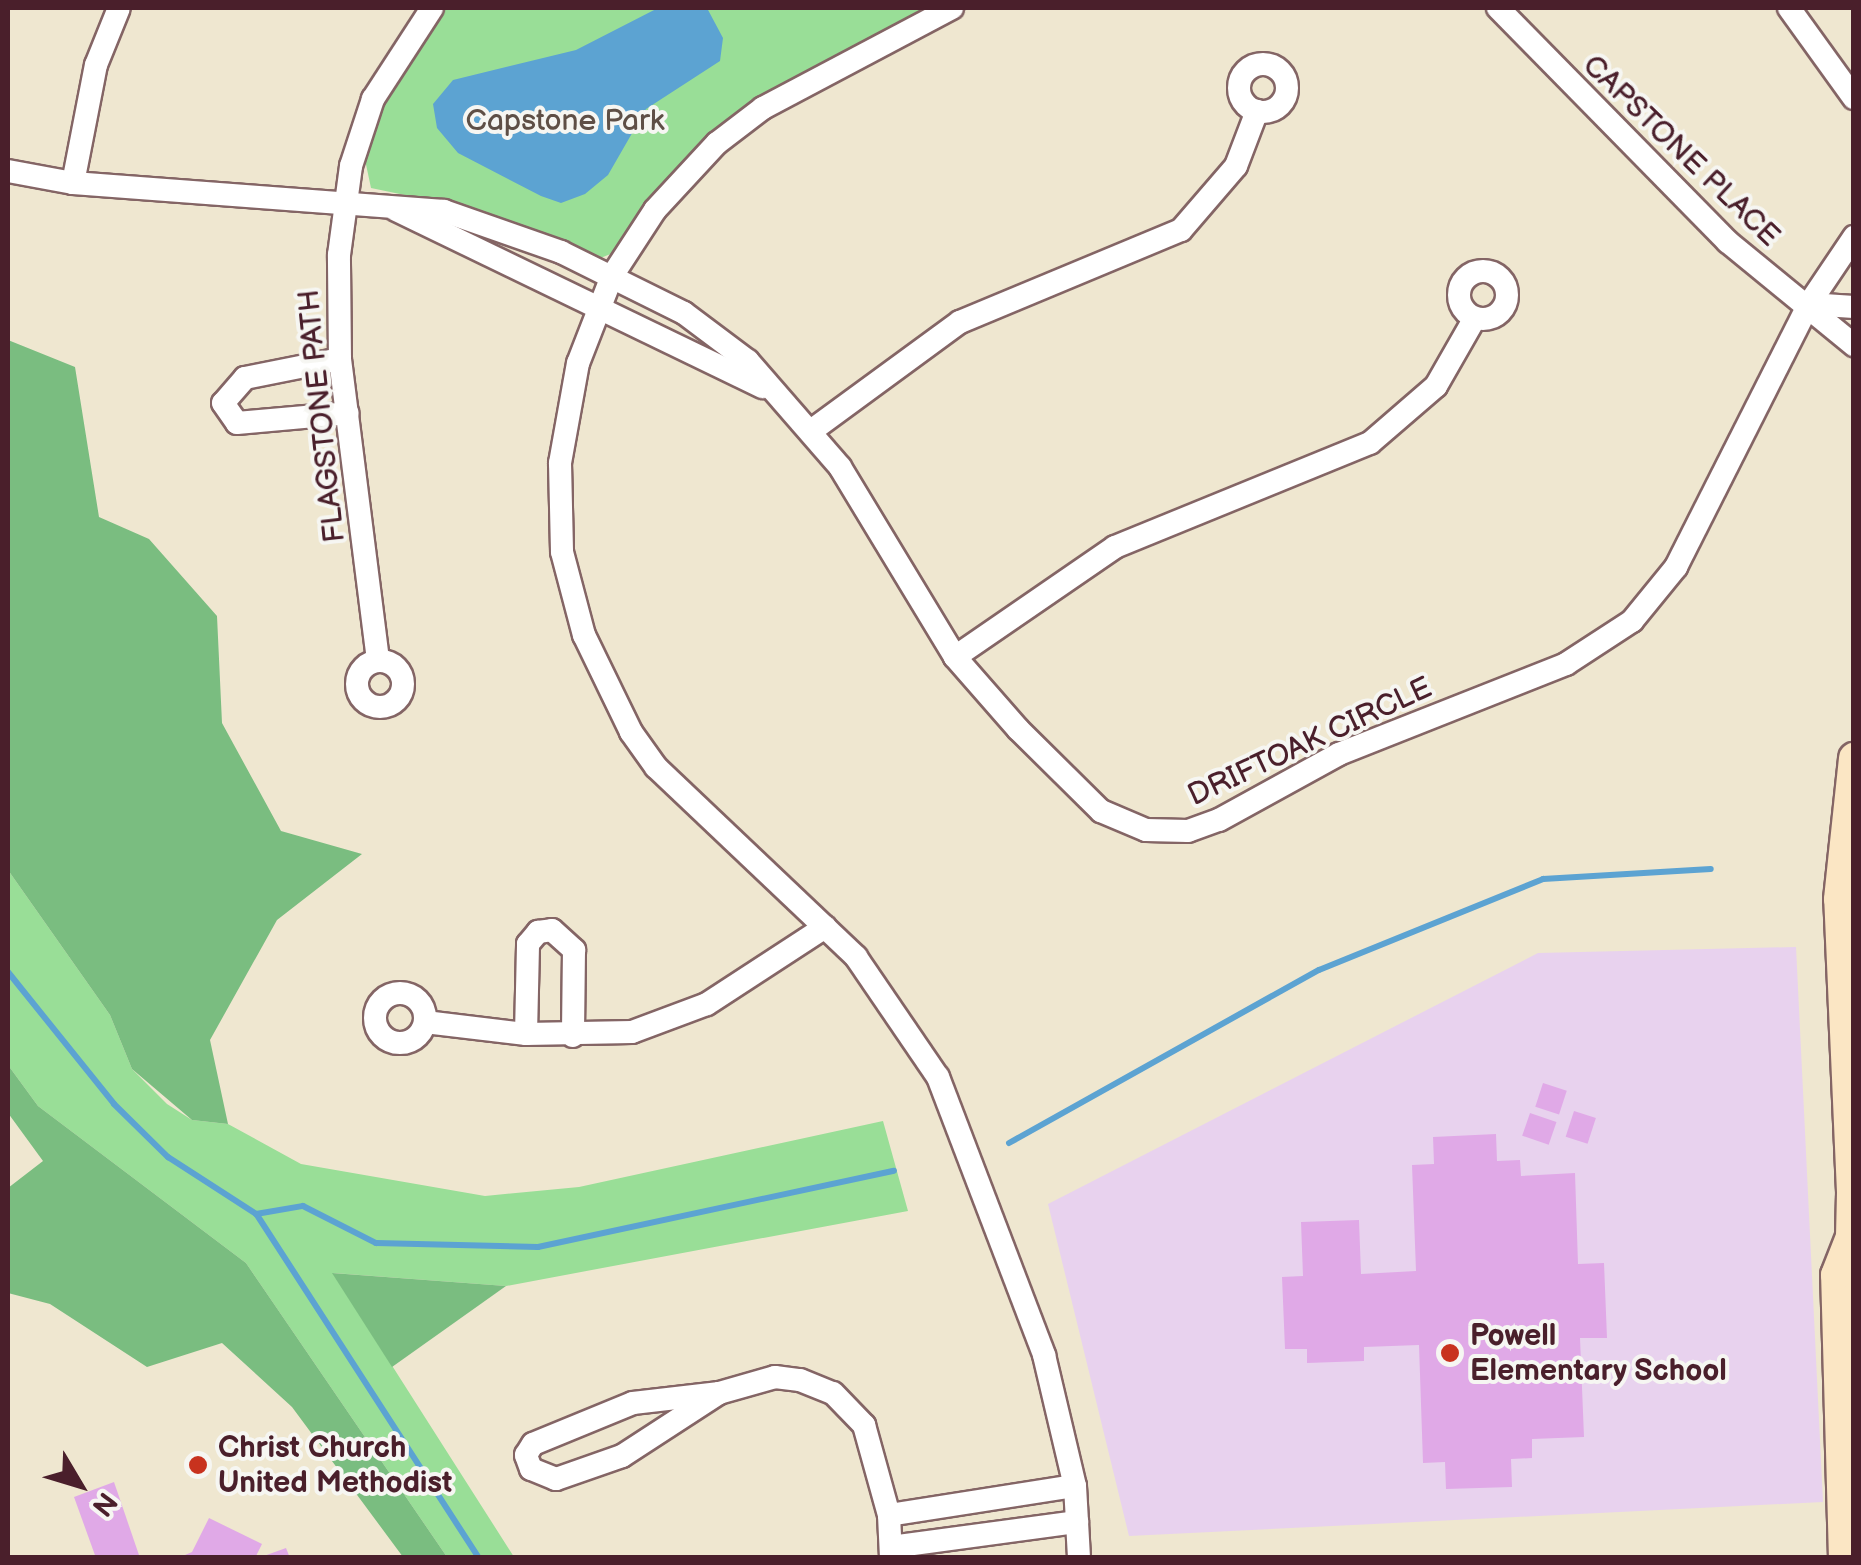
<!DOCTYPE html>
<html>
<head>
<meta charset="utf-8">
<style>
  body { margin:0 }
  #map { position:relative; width:1861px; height:1565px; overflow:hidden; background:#efe7d0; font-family:"Balsamiq Sans",sans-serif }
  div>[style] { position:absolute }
  .built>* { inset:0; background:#e8d2ee }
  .green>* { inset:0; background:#99de97 }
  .forest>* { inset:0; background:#7abd80 }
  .water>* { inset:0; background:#5ca3d2 }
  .stream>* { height:6px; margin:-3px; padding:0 3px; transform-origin:3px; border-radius:3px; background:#5ca3d2 }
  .building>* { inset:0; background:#e0a9e7; transform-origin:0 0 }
  .roads { filter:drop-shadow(2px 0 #846565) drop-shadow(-2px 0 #846565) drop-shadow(0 2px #846565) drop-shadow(0 -2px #846565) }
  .street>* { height:22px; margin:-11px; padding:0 11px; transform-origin:11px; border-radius:11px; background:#fff }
  .street>.ring { margin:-11px; padding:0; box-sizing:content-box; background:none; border:22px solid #fff; border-radius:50% }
  .secondary>* { height:30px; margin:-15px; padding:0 15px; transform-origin:15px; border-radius:15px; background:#fbe6c4 }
  .dots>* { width:28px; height:28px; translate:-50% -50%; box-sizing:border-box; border:5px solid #f6f6f2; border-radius:50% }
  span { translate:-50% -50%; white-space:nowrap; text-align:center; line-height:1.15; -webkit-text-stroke:8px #f6f6f2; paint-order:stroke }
  .park-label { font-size:30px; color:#5e4f46 }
  .street-label { font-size:30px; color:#4a1f2b }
  .poi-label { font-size:30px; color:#4a1f2b; font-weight:700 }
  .left { translate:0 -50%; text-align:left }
  .frame { position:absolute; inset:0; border:10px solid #4a1f2b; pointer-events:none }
  .north { position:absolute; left:30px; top:1435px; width:100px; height:100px; -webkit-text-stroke:8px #f6f6f2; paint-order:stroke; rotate:128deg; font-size:28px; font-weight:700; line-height:40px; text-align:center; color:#4a1f2b }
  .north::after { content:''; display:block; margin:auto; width:35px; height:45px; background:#4a1f2b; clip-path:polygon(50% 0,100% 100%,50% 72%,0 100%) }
</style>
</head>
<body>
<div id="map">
  <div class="built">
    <div style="clip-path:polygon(1796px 947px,1823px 1502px,1129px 1536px,1048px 1204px,1538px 953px)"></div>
  </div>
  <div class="green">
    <div style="clip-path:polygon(442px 8px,928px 8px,755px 101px,675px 170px,613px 253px,598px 259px,472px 209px,371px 188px,364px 155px,378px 113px)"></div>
    <div style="clip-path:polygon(8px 870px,110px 1015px,132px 1069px,167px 1104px,192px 1120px,228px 1124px,301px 1164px,485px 1196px,579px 1187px,883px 1121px,908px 1211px,506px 1286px,333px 1273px,514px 1557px,447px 1557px,246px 1263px,38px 1106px,8px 1065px)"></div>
  </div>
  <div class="forest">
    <div style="clip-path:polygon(8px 340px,75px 367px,99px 517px,149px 539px,217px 616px,222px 723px,281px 831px,362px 854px,277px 920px,210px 1040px,228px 1124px,192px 1120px,132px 1069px,110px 1015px,8px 870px)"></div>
    <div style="clip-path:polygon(8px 1065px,38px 1106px,246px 1263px,447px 1557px,403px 1557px,292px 1407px,222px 1343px,147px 1367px,50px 1304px,8px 1293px,8px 1188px,43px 1161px,8px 1113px)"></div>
    <div style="clip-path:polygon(332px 1273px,506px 1286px,392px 1367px)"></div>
  </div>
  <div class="water">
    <div style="clip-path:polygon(658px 8px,707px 8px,723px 38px,720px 61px,646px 109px,608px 175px,585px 194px,561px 203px,541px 196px,458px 153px,437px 128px,433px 104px,453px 80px,576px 50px)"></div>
  </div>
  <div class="stream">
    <div style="left:8px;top:972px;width:169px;rotate:51.2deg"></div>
    <div style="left:114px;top:1104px;width:76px;rotate:44.5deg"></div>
    <div style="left:168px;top:1157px;width:105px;rotate:32.9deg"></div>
    <div style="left:256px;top:1214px;width:48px;rotate:-9.7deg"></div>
    <div style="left:303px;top:1206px;width:82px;rotate:26.9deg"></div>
    <div style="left:376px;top:1243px;width:162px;rotate:1.4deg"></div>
    <div style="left:538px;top:1247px;width:364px;rotate:-12.1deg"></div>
    <div style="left:1009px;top:1143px;width:355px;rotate:-29.2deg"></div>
    <div style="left:1319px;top:970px;width:242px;rotate:-22.1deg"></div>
    <div style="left:1543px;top:879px;width:168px;rotate:-3.4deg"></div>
    <div style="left:257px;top:1215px;width:409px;rotate:57.1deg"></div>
  </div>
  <div class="building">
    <div style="left:1543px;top:1083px;width:25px;height:25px;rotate:18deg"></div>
    <div style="left:1574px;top:1111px;width:23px;height:27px;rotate:18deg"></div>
    <div style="left:1530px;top:1113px;width:28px;height:24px;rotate:19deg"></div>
    <div style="clip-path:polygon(1496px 1134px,1497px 1161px,1520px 1160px,1521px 1176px,1575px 1173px,1578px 1264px,1604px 1263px,1607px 1338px,1580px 1338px,1584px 1437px,1532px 1439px,1532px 1458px,1511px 1459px,1512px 1487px,1446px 1489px,1445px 1462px,1423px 1463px,1419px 1345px,1364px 1347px,1364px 1361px,1307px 1363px,1307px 1349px,1285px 1349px,1282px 1277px,1303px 1276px,1301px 1222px,1359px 1220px,1361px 1274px,1416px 1271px,1412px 1165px,1434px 1164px,1433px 1137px)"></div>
    <div style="clip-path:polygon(114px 1482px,140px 1558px,96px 1558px,74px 1497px)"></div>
    <div style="clip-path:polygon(209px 1518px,262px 1544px,255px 1558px,178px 1558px,192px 1552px)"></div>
    <div style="clip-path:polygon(286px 1548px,290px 1558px,261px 1558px,261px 1557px)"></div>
  </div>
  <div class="roads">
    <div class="street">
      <div style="left:952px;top:8px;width:214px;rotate:152.1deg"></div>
      <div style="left:763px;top:108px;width:58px;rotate:142.7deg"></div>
      <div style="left:717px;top:143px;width:91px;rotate:132.8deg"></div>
      <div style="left:655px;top:210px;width:79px;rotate:123.1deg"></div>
      <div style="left:612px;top:276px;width:93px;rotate:111.3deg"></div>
      <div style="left:578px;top:363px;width:102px;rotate:100.2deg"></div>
      <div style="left:560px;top:463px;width:89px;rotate:88.7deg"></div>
      <div style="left:562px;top:552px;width:86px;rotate:75.2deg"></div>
      <div style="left:584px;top:635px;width:108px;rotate:64.1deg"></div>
      <div style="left:631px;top:732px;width:43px;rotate:54.5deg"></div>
      <div style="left:656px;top:767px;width:276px;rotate:43.5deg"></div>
      <div style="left:856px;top:957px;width:145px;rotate:55.7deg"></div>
      <div style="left:938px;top:1077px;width:298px;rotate:69.1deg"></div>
      <div style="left:1044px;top:1355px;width:135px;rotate:76.7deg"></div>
      <div style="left:1075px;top:1486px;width:72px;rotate:86.8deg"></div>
      <div style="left:1498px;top:8px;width:328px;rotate:45.5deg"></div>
      <div style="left:1728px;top:242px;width:163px;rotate:39.3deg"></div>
      <div style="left:1789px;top:8px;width:111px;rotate:54.2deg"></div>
      <div class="ring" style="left:1239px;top:64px;width:26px;height:26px"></div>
      <div style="left:8px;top:171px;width:66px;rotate:10.5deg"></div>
      <div style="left:73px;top:183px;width:372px;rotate:4.3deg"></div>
      <div style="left:444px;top:211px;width:124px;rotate:19.3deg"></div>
      <div style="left:561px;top:252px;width:137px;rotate:26.4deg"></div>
      <div style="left:684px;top:313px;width:80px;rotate:36.9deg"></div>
      <div style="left:748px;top:361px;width:140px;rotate:49deg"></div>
      <div style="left:840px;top:467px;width:222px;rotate:58.8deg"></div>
      <div style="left:955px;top:657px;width:96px;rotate:48.8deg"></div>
      <div style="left:1018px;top:729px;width:117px;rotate:44.7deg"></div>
      <div style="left:1101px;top:811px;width:49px;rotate:22.9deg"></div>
      <div style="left:1146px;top:830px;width:42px;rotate:1.4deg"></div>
      <div style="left:1188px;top:831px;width:33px;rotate:-20deg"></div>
      <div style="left:1219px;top:820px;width:137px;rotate:-28.8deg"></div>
      <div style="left:1339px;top:754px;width:244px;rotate:-21.6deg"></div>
      <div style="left:1566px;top:664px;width:79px;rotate:-33.1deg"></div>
      <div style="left:1632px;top:621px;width:70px;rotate:-50.8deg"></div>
      <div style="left:1676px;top:567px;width:295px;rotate:-63.2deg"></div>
      <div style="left:1809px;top:304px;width:81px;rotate:-56.1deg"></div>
      <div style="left:73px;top:183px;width:120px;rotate:-79deg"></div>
      <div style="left:96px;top:65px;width:61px;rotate:-68deg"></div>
      <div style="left:396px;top:210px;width:407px;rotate:25.8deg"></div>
      <div class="ring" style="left:1459px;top:271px;width:26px;height:26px"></div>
      <div style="left:1809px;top:304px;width:45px;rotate:3.8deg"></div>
      <div style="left:340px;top:359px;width:97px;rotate:168.7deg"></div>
      <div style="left:245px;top:378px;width:33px;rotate:131deg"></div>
      <div style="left:223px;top:403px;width:24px;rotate:55deg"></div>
      <div style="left:237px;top:423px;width:111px;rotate:-5.1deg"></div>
      <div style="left:811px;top:431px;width:185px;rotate:-36.2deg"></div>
      <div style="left:960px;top:322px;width:239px;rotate:-22.6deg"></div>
      <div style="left:1181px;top:230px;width:84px;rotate:-49.3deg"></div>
      <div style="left:1236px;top:166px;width:59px;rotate:-69.1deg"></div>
      <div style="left:955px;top:657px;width:194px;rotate:-34.5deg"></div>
      <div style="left:1115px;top:547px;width:275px;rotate:-22.2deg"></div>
      <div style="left:1370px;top:443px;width:87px;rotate:-40.8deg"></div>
      <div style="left:1436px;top:386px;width:78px;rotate:-60.2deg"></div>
      <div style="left:378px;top:660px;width:303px;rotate:-97.2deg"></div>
      <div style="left:340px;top:359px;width:104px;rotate:-90.6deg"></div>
      <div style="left:339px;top:255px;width:90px;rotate:-82.3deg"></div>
      <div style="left:351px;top:166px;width:71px;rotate:-71.8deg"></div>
      <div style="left:373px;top:99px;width:108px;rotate:-57deg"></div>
      <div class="ring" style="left:357px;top:661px;width:24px;height:24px"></div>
      <div class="ring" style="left:375px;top:993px;width:28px;height:28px"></div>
      <div style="left:425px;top:1022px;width:102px;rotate:6.8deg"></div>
      <div style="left:526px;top:1034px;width:106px;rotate:-1.1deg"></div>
      <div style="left:632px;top:1032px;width:80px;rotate:-20.5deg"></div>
      <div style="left:707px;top:1004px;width:141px;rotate:-33.1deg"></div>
      <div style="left:526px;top:1034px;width:90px;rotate:-88.7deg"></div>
      <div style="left:528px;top:944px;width:16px;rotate:-50deg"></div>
      <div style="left:538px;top:932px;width:14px;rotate:-8deg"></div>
      <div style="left:552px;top:930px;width:30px;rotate:42deg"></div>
      <div style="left:574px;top:950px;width:86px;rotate:90.7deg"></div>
      <div style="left:719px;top:1393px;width:116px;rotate:147deg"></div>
      <div style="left:622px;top:1456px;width:70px;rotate:160.8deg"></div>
      <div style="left:556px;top:1479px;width:27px;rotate:-158deg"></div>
      <div style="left:531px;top:1469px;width:15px;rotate:-110deg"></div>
      <div style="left:526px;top:1455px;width:13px;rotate:-58deg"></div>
      <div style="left:533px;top:1444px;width:108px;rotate:-22.3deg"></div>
      <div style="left:633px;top:1403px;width:87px;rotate:-6.6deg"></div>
      <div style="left:719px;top:1393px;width:58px;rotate:-15.9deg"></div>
      <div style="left:775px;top:1377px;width:25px;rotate:7deg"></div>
      <div style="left:800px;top:1380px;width:35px;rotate:22deg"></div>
      <div style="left:833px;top:1393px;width:45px;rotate:45.9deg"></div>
      <div style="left:864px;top:1425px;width:93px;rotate:74.5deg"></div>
      <div style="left:889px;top:1515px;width:43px;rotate:87.3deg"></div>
      <div style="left:889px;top:1515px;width:188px;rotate:-8.9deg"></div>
      <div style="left:891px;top:1547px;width:188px;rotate:-7.7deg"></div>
    </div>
    <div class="secondary">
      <div style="left:1844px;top:1558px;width:283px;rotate:-91.6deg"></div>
      <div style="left:1836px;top:1275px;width:41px;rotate:-68.5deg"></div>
      <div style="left:1851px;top:1237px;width:45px;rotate:-88.7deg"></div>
      <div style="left:1852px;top:1192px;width:293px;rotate:-92.5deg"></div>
      <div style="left:1839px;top:899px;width:142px;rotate:-83.9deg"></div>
    </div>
  </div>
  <div class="dots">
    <div style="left:1450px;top:1353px;background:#c8321e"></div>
    <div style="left:198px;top:1465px;background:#c8321e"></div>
  </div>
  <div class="park-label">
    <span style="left:565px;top:121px">Capstone Park</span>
  </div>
  <div class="street-label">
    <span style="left:1681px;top:151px;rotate:44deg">CAPSTONE PLACE</span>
    <span style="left:322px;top:416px;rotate:-96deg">FLAGSTONE PATH</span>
    <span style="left:1310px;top:742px;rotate:-25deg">DRIFTOAK CIRCLE</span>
  </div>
  <div class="poi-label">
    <span class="left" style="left:1470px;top:1353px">Powell<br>Elementary School</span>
    <span class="left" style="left:218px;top:1465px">Christ Church<br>United Methodist</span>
  </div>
  <div class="frame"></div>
  <div class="north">N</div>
</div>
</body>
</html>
